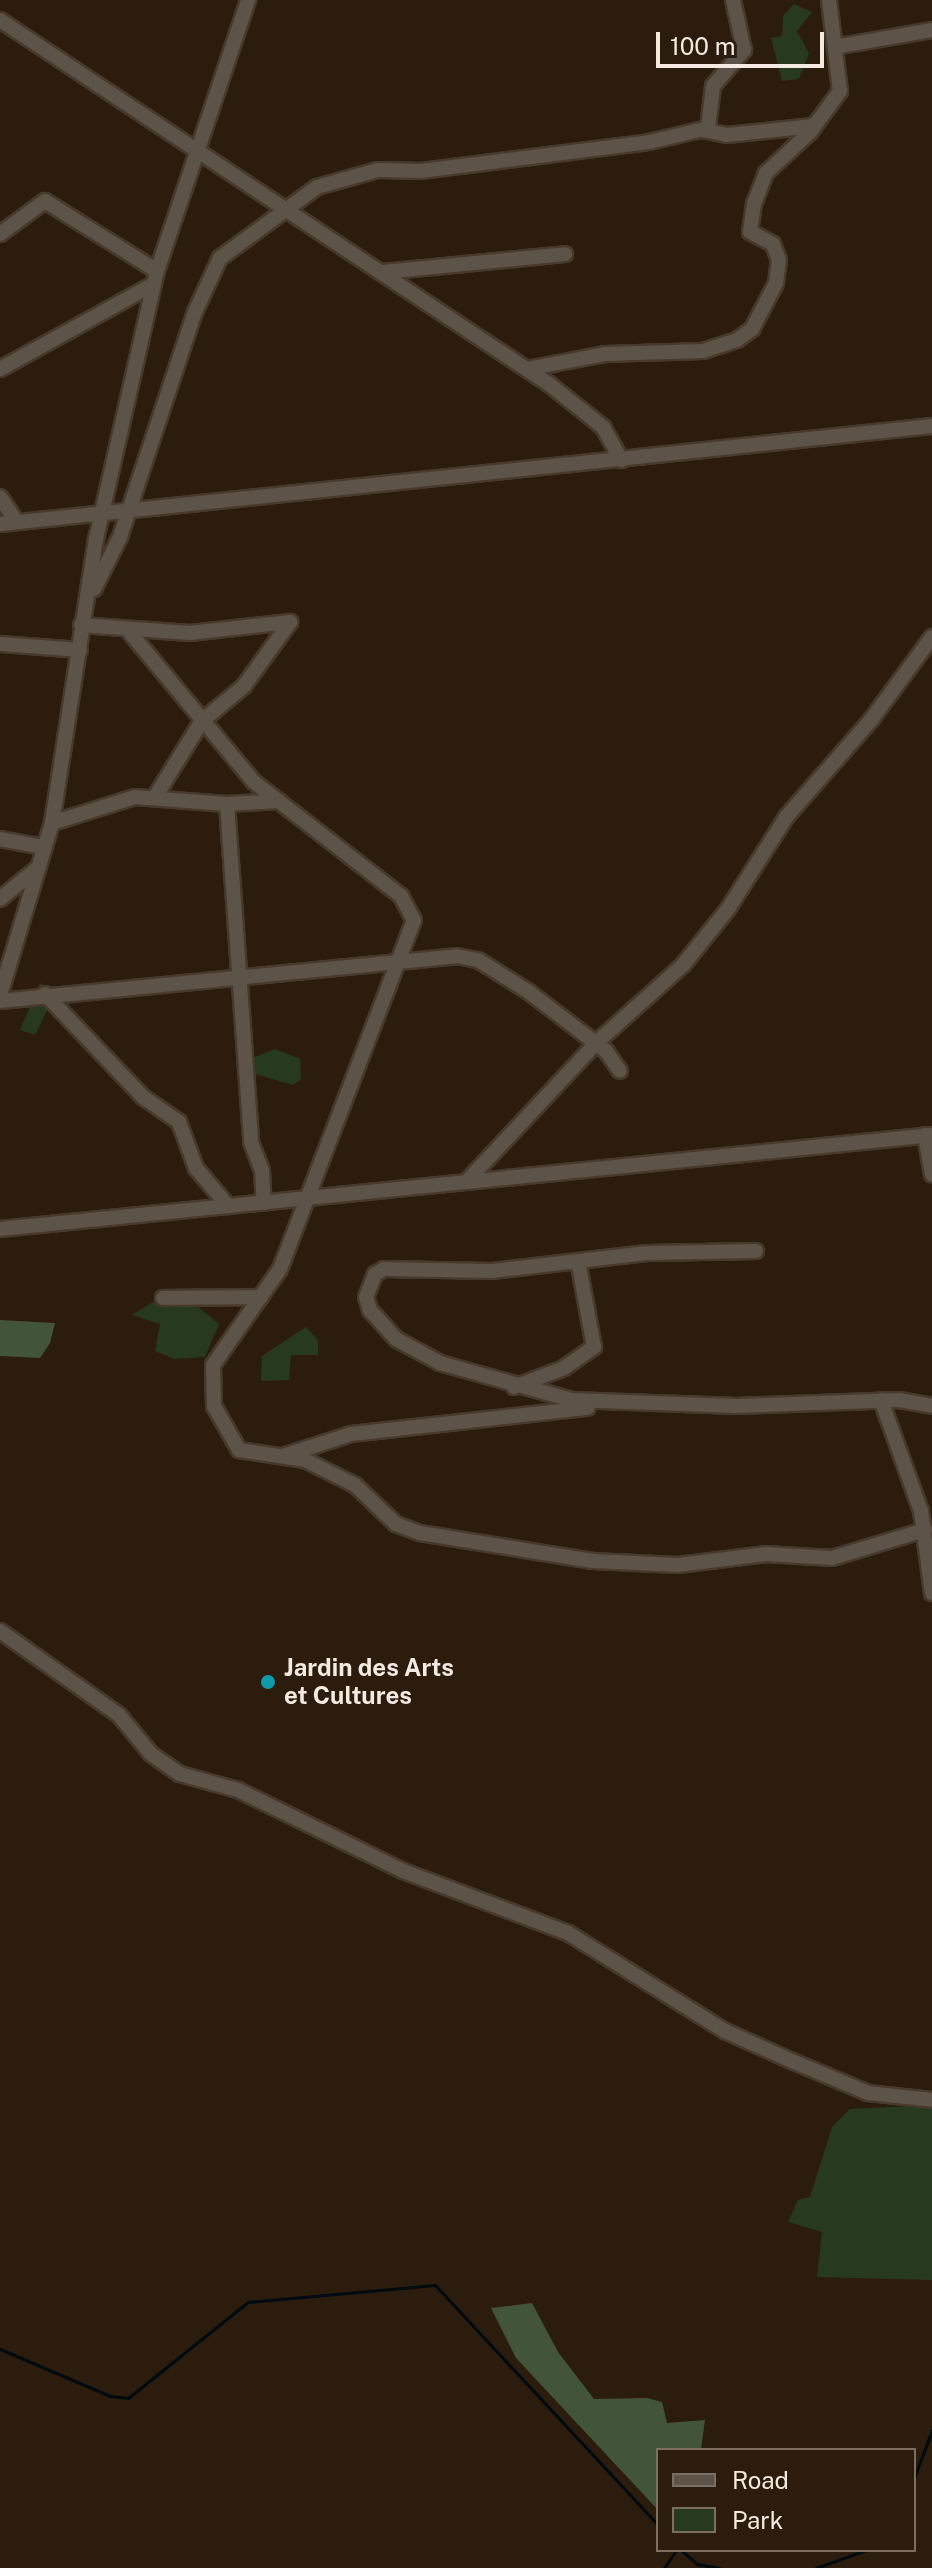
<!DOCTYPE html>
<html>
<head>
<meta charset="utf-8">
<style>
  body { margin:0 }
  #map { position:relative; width:932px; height:2568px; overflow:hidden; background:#2b1c0e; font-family:"Public Sans",sans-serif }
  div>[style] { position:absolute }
  .green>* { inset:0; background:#283921 }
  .forest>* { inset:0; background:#42543a }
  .stream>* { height:3px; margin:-1.5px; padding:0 1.5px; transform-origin:1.5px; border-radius:1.5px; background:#000a0f }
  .roads { filter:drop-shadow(2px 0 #47392c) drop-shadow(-2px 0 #47392c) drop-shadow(0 2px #47392c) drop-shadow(0 -2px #47392c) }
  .minor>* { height:14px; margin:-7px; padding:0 7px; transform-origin:7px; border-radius:7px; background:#5d5348 }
  .dots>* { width:22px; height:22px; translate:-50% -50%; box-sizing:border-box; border:4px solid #2b1c0e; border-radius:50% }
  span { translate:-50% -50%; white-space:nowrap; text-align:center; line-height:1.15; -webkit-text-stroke:7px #2b1c0e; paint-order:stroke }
  .poi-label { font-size:24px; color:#f5eae1; font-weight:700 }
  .left { translate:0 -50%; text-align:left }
  .legend { position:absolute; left:656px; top:2448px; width:260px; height:104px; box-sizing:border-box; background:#2b1c0e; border:2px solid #7c6e62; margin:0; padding:10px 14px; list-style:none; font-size:24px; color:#f5eae1 }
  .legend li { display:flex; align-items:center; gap:16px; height:40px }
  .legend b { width:40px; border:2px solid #7c6e62 }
  .scale { position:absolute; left:656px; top:32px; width:168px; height:36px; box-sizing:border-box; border:4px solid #f5eae1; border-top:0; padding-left:10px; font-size:24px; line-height:28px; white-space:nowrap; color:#f5eae1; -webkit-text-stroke:6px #2b1c0e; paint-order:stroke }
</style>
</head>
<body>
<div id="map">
  <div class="green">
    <div style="clip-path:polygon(794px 4px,812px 12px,797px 31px,809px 53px,799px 79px,782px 81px,771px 38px,782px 36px,783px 16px)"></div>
    <div style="clip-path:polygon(40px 983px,55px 994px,35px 1035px,20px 1030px)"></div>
    <div style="clip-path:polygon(275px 1049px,300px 1059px,301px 1079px,293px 1085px,251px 1073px,252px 1058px)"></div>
    <div style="clip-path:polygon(155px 1301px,194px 1304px,219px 1324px,205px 1357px,175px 1359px,155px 1351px,160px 1324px,132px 1315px)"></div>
    <div style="clip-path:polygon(306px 1327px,318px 1340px,318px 1355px,291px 1355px,289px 1380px,261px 1381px,262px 1356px)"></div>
    <div style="clip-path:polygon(932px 2105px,932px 2280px,817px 2277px,822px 2232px,788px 2222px,798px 2200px,810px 2197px,832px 2127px,850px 2109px)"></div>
  </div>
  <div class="forest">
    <div style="clip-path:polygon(0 1320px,55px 1323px,50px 1343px,40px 1358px,0 1356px)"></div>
    <div style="clip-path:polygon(532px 2303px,558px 2352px,594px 2399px,647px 2398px,662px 2402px,667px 2423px,705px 2420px,701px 2450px,658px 2450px,658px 2510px,516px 2358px,491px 2308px)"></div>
  </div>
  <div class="stream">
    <div style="left:0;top:2349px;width:120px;rotate:23.1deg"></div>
    <div style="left:110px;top:2396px;width:18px;rotate:6deg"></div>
    <div style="left:128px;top:2398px;width:154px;rotate:-38.7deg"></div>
    <div style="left:248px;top:2302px;width:188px;rotate:-5.2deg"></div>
    <div style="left:435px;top:2285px;width:328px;rotate:47.1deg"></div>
    <div style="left:914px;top:2478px;width:51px;rotate:-69.4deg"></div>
    <div style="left:681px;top:2550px;width:21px;rotate:41deg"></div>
    <div style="left:697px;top:2564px;width:23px;rotate:10deg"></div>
    <div style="left:664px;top:2568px;width:22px;rotate:-56deg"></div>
    <div style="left:816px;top:2568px;width:53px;rotate:-19.8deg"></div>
  </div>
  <div class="roads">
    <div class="minor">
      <div style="left:0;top:20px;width:659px;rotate:33.55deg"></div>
      <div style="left:549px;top:384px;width:69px;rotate:38.5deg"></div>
      <div style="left:603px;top:427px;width:38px;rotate:61deg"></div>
      <div style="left:835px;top:47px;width:98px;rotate:-9.9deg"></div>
      <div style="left:702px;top:130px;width:25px;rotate:11deg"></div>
      <div style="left:727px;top:135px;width:87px;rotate:-5.9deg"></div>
      <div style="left:0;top:234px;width:56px;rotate:-36.3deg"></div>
      <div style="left:45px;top:201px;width:132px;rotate:32deg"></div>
      <div style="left:383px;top:272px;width:183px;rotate:-5.6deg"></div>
      <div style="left:0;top:369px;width:176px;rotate:-28.9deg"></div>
      <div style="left:527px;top:369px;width:79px;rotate:-10.9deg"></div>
      <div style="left:605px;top:354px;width:98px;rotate:-1.8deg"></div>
      <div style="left:703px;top:351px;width:36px;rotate:-18deg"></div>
      <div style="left:737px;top:340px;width:19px;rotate:-36deg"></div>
      <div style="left:752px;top:329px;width:52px;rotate:-62.4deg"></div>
      <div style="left:776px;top:283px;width:23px;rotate:-83deg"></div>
      <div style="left:779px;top:260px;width:17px;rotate:-111deg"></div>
      <div style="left:773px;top:244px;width:26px;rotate:-152deg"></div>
      <div style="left:750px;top:232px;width:28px;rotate:-82deg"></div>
      <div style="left:754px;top:204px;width:33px;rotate:-69deg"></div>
      <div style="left:766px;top:173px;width:60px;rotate:-43deg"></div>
      <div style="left:810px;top:132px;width:51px;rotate:-53.8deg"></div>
      <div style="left:840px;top:91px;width:92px;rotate:-96.9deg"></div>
      <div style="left:0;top:497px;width:30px;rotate:56deg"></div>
      <div style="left:0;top:524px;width:937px;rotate:-6deg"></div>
      <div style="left:94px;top:589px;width:58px;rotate:-63.4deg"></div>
      <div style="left:120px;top:537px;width:237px;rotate:-71.6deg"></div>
      <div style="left:195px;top:312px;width:60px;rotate:-65.2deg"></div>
      <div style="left:220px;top:258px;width:120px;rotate:-36.2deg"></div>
      <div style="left:317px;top:187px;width:63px;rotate:-15.6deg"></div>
      <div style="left:378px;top:170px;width:43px;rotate:1.3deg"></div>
      <div style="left:421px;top:171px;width:230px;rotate:-7.2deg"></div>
      <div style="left:649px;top:142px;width:61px;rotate:-13.3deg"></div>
      <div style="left:708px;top:128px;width:42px;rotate:-83.2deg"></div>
      <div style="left:713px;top:86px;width:48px;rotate:-49.3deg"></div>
      <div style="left:744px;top:50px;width:51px;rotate:-102.4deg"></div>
      <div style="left:81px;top:625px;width:109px;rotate:4.2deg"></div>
      <div style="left:190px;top:633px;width:101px;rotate:-6.3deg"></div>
      <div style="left:127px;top:629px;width:199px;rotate:50.3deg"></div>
      <div style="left:254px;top:782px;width:186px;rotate:37.8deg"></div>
      <div style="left:401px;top:896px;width:27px;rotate:62deg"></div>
      <div style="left:414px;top:920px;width:374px;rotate:111deg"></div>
      <div style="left:280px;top:1269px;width:117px;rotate:124.9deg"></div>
      <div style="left:213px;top:1365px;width:41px;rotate:88.6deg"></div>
      <div style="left:214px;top:1406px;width:51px;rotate:60.4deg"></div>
      <div style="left:239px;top:1450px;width:67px;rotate:8.6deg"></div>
      <div style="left:305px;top:1460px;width:56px;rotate:26.6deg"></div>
      <div style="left:355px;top:1485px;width:57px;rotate:43.6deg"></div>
      <div style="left:396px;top:1524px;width:26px;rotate:21deg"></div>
      <div style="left:420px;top:1533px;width:175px;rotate:9.2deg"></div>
      <div style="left:593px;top:1561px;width:85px;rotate:2.7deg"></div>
      <div style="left:678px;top:1565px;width:89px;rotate:-7.1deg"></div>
      <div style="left:766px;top:1554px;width:66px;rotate:3.5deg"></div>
      <div style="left:832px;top:1558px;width:97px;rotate:-16.8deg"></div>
      <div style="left:0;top:644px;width:80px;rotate:4.3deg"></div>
      <div style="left:155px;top:797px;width:89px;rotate:-58.3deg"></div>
      <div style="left:202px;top:721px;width:55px;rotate:-39.8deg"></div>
      <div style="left:244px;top:686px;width:79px;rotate:-54.3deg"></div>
      <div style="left:227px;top:804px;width:339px;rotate:85.9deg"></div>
      <div style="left:251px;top:1142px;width:30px;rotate:69deg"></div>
      <div style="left:262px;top:1170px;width:33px;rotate:87deg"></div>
      <div style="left:52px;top:823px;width:87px;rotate:-17.4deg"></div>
      <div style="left:135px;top:797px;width:92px;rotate:4.4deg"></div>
      <div style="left:227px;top:804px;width:52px;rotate:-3.3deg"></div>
      <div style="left:0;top:839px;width:45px;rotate:10.3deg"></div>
      <div style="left:0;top:899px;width:50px;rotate:-39.4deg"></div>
      <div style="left:45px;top:994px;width:142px;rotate:46.4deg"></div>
      <div style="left:143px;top:1097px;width:44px;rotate:34.8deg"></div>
      <div style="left:179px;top:1122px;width:49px;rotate:69.7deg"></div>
      <div style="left:196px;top:1168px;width:50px;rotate:49.9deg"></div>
      <div style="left:0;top:995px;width:180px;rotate:-73.2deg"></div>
      <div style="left:52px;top:823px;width:287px;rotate:-81.2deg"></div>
      <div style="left:96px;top:539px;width:275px;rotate:-77.2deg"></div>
      <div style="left:157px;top:271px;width:286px;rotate:-71.4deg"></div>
      <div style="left:0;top:1001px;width:459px;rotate:-5.6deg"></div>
      <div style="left:457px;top:956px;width:21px;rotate:11deg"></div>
      <div style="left:478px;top:960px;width:60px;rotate:32.1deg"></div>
      <div style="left:529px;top:992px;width:97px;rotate:37.5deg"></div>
      <div style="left:606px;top:1051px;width:24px;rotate:55deg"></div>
      <div style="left:925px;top:1135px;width:40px;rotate:80deg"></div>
      <div style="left:468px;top:1180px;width:187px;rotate:-46.9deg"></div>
      <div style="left:596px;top:1043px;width:117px;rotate:-41.9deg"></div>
      <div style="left:683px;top:965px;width:72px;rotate:-51.2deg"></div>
      <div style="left:728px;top:909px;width:110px;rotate:-57.6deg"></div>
      <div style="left:787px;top:816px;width:128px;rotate:-48.8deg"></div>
      <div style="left:871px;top:720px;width:103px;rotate:-53.7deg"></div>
      <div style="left:0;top:1229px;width:937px;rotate:-5.76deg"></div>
      <div style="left:756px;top:1251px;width:109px;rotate:178.9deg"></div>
      <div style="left:647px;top:1253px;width:156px;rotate:173.4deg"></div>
      <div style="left:492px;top:1271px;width:108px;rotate:-178.9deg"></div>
      <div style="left:384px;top:1269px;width:10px;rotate:151deg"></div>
      <div style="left:375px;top:1274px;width:25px;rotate:111deg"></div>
      <div style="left:366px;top:1297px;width:14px;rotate:73deg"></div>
      <div style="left:370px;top:1310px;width:39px;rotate:48deg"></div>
      <div style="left:396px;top:1339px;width:50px;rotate:28.6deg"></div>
      <div style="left:440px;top:1363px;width:137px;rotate:15.7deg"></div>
      <div style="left:572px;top:1400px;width:165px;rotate:2.1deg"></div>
      <div style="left:737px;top:1406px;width:162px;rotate:-2.1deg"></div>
      <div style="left:899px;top:1400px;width:34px;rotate:10deg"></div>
      <div style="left:163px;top:1298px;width:98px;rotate:-0.6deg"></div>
      <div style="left:514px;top:1387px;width:53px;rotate:-20.8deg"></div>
      <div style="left:564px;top:1368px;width:37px;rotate:-35deg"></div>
      <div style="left:594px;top:1347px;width:87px;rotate:-100.5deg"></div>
      <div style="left:881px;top:1400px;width:118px;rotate:70.2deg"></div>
      <div style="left:921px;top:1511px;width:83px;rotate:82.4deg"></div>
      <div style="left:286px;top:1455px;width:68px;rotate:-17.9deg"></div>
      <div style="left:351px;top:1434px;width:238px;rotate:-6.3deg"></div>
      <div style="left:0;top:1631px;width:146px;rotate:35.2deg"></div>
      <div style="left:119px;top:1715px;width:50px;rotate:50.6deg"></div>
      <div style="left:151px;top:1754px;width:35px;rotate:35deg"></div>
      <div style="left:180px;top:1774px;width:60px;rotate:15.4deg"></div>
      <div style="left:238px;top:1790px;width:184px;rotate:26.1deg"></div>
      <div style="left:403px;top:1871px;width:176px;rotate:20.6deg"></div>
      <div style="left:568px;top:1933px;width:185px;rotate:32deg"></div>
      <div style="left:725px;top:2031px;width:73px;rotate:24.1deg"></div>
      <div style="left:792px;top:2061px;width:82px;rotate:22.8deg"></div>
      <div style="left:868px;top:2093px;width:64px;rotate:6.2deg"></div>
    </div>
  </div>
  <div class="dots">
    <div style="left:268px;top:1682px;background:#0f9aa8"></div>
  </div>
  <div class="poi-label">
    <span class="left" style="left:284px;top:1682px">Jardin des Arts<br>et Cultures</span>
  </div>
  <ul class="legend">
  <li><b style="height:10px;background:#5d5348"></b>Road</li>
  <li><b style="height:22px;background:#283921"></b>Park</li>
  </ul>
  <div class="scale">100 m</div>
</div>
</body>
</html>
